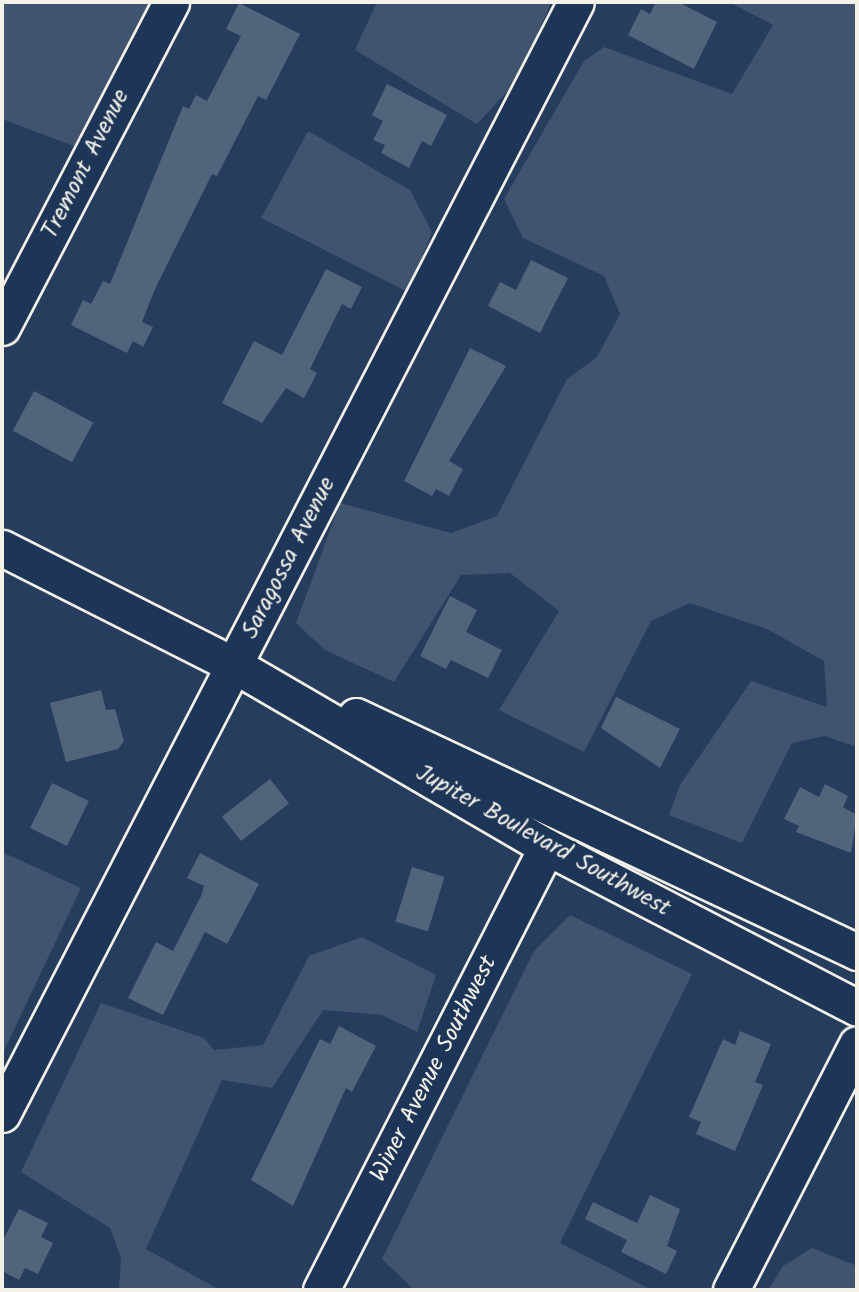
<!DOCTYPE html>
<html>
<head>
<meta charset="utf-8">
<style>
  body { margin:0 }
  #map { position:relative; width:859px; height:1292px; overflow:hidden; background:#263d5d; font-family:Kalam,sans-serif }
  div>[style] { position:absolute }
  .green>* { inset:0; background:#40546f }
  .building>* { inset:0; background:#52647b; transform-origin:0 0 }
  .roads { filter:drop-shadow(2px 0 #f4f1e8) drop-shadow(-2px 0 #f4f1e8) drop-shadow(0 2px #f4f1e8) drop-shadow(0 -2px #f4f1e8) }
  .minor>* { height:35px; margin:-17.5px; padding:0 17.5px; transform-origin:17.5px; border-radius:17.5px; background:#1d3557 }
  span { translate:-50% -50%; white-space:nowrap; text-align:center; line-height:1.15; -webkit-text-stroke:5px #1d3557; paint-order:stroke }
  .street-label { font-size:24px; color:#f4f1e8 }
  .frame { position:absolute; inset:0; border:4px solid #f4f1e8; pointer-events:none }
</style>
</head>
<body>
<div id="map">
  <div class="green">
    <div style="clip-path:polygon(2px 2px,158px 2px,82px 149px,2px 119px)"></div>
    <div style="clip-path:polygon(377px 2px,551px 2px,519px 79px,477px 124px,355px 50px)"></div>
    <div style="clip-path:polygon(729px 2px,857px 2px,857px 747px,825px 736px,792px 743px,742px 843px,669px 815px,680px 785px,751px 681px,827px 707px,824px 661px,767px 629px,690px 603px,651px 621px,584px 752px,499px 710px,559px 611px,510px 573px,461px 575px,394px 682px,325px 650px,296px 623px,340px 503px,451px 533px,497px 516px,567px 379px,597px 357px,620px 314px,604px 276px,523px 238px,504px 199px,584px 61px,604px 47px,732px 94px,773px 25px)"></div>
    <div style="clip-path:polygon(308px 131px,410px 190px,432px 232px,408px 292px,261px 218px)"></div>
    <div style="clip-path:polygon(2px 852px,81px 888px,2px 1055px)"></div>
    <div style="clip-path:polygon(570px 915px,692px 974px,560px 1243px,652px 1290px,414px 1290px,382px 1259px,534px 951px)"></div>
    <div style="clip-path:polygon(362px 937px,436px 975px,417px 1032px,382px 1015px,323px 1010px,272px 1088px,222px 1080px,146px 1249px,220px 1290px,119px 1290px,121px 1258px,110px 1228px,21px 1172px,101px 1003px,204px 1038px,214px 1050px,263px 1045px,309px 956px)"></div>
    <div style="clip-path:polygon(812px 1248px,857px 1266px,857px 1290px,768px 1290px,783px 1266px)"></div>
  </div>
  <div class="building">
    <div style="clip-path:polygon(656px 2px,678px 2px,717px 22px,694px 69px,628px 35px,641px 9px,650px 14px)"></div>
    <div style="clip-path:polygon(239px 3px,300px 34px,266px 100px,258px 96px,217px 176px,212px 174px,155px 289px,142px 322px,153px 327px,143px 347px,133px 341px,127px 353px,71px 325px,83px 300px,91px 304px,103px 281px,110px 284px,183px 106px,189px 109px,196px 95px,207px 101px,241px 36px,226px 29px)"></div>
    <div style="clip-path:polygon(387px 84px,447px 115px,431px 146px,422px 141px,409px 168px,381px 153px,385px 145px,373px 140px,383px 121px,372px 115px)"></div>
    <div style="clip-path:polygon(531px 260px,568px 278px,540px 333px,488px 306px,500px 282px,516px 290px)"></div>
    <div style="clip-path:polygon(326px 269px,362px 287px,351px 309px,342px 304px,310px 369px,317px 373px,304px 398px,286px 388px,262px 423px,222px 403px,254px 341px,282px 355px)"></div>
    <div style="clip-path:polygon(470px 348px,506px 366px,449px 461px,463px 469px,449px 496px,436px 489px,432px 496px,404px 481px)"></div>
    <div style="left:34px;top:391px;width:67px;height:45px;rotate:28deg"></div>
    <div style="clip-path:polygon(450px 596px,477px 610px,466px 632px,502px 650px,488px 678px,451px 660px,446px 669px,420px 656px)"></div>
    <div style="clip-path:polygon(101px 690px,106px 710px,115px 709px,124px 741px,118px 749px,66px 762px,50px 703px)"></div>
    <div style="clip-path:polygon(616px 697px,680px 729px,660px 768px,601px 728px)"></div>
    <div style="left:270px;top:779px;width:31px;height:61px;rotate:52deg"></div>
    <div style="left:52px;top:783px;width:41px;height:50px;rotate:26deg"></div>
    <div style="clip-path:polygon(825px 784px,848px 796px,843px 807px,857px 815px,851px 853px,796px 832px,799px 826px,784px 819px,800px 787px,819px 797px)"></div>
    <div style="clip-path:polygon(200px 853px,259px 884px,227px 944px,205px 932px,163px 1015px,128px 998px,156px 942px,173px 951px,201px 896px,204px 886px,187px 878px)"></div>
    <div style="left:412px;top:867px;width:34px;height:57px;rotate:17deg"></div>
    <div style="clip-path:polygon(339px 1026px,376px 1046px,352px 1092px,346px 1088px,293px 1206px,251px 1180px,320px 1039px,330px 1044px)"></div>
    <div style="clip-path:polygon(740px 1031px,771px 1044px,755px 1082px,763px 1085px,735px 1151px,696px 1134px,701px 1122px,689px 1117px,723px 1039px,735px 1045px)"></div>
    <div style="clip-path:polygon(650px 1195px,680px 1209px,667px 1246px,677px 1251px,666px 1274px,621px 1252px,627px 1240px,585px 1219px,593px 1202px,637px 1223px)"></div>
    <div style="clip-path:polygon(19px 1209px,48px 1223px,41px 1237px,53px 1243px,38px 1274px,25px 1268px,19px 1280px,2px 1271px,2px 1242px)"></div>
  </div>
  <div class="roads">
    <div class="minor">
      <div style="left:2px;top:327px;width:366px;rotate:-62.5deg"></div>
      <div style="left:2px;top:548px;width:260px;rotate:26.8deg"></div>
      <div style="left:234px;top:665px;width:362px;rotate:30.2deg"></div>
      <div style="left:547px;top:847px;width:349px;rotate:27.4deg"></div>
      <div style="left:356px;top:716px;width:554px;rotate:25.22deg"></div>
      <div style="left:2px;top:1114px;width:1251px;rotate:-62.7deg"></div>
      <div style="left:321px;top:1290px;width:497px;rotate:-63deg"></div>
      <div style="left:731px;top:1290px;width:276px;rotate:-62.9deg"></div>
    </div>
  </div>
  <div class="street-label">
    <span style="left:86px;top:164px;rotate:-63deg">Tremont Avenue</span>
    <span style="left:289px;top:558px;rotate:-63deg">Saragossa Avenue</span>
    <span style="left:543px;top:841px;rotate:29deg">Jupiter Boulevard Southwest</span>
    <span style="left:434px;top:1069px;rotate:-63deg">Winer Avenue Southwest</span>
  </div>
  <div class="frame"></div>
</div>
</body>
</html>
